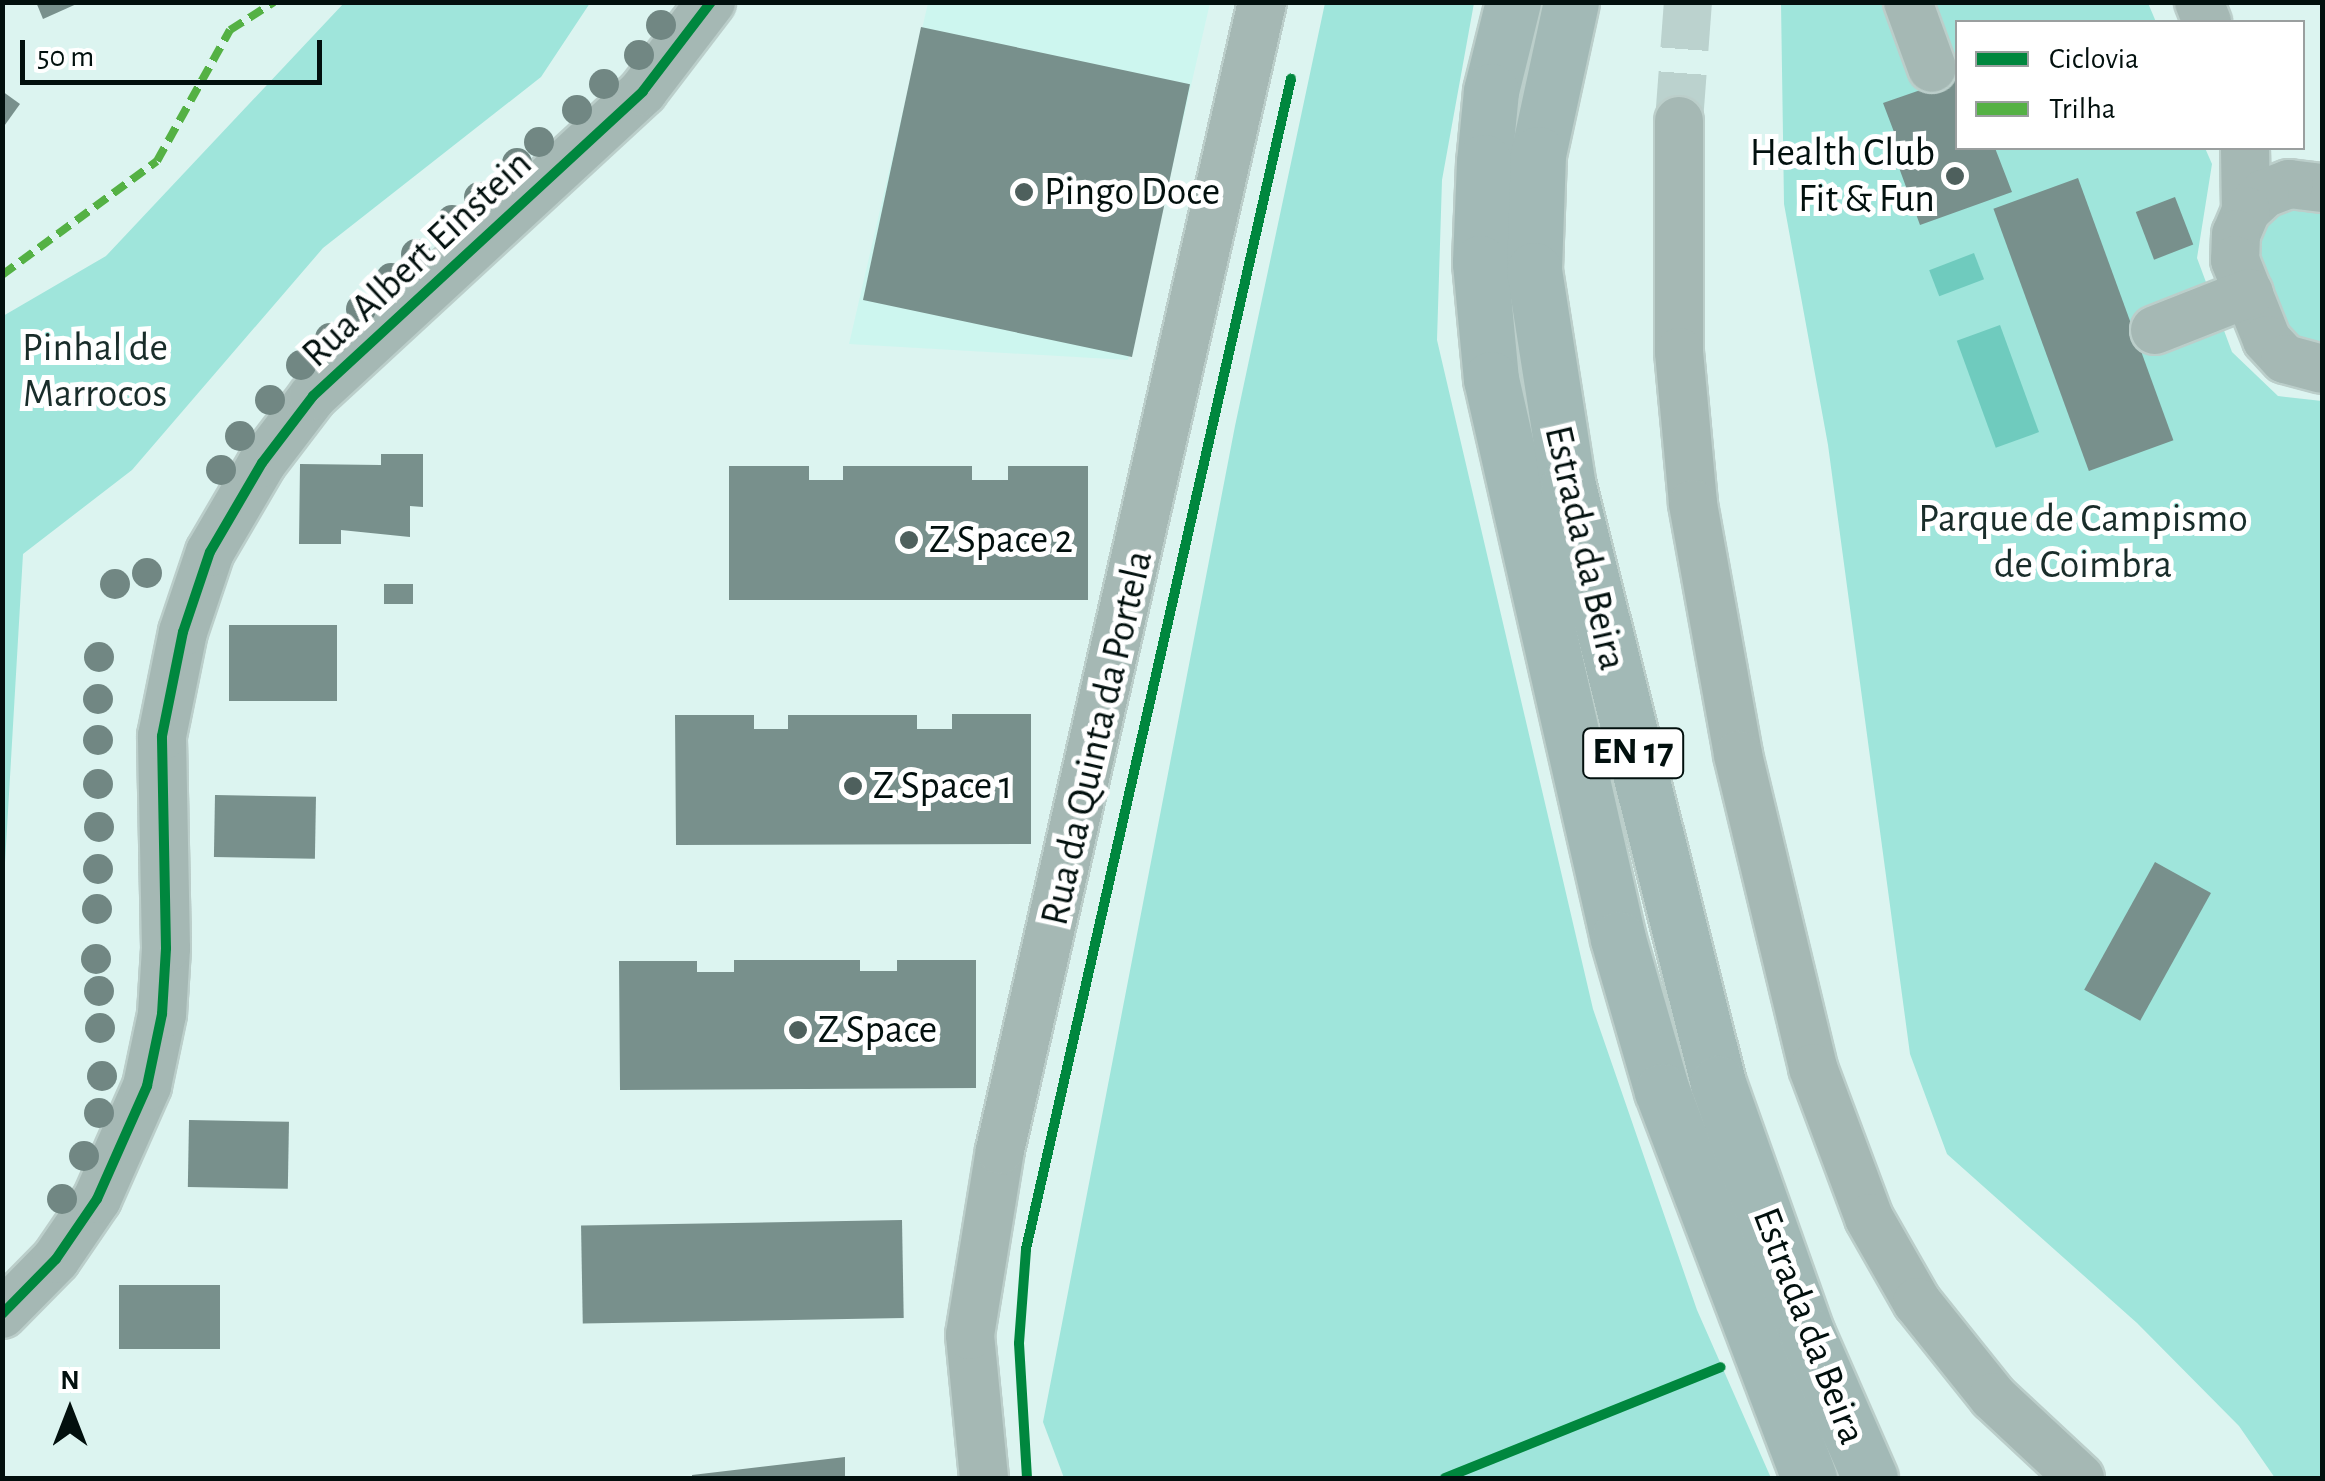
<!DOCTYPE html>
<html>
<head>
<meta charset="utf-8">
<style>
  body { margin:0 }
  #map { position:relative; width:2325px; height:1481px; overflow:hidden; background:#dcf4f0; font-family:"Alegreya Sans",sans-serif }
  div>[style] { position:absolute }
  .built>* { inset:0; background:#cdf6ef }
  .green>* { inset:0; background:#9fe5db }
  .water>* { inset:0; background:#6fcbbe; transform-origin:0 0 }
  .building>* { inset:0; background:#78908c; transform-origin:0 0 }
  .minor-tunnel>* { height:48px; margin-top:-24px; transform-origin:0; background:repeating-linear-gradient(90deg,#bbd2ce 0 48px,transparent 0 72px) }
  .roads { filter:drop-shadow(2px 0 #bbceca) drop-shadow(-2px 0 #bbceca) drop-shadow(0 2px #bbceca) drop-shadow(0 -2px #bbceca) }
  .minor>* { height:48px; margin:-24px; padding:0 24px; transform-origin:24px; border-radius:24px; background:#a5b8b4 }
  .major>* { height:55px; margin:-27.5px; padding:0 27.5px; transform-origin:27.5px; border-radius:27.5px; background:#a2b9b6 }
  .quiet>* { height:8px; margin-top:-4px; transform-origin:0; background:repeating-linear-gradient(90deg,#54b144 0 15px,transparent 0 23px) }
  .cycleway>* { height:10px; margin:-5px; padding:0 5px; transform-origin:5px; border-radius:5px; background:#00873e }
  .trees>* { width:30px; height:30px; margin:-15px; border-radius:50%; background:#718783 }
  .dots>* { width:28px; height:28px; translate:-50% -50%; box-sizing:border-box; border:5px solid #fff; border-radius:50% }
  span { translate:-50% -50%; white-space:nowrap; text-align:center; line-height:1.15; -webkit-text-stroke:10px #fff; paint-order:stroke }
  .shield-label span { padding:2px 8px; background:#fff; border:2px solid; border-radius:8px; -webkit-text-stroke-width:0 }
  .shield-label { font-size:38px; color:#02100e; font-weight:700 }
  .poi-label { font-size:40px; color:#02100e }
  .right { translate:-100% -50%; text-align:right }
  .left { translate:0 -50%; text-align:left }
  .street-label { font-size:40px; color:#02100e }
  .park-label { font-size:40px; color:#192d2a }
  .frame { position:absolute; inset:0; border:5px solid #02100e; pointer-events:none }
  .legend { position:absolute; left:1955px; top:20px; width:350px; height:130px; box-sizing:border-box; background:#fff; border:2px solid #9a9f9f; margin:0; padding:12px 18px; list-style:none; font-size:30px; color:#02100e }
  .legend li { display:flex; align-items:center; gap:20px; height:50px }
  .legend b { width:50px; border:2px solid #9a9f9f }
  .north { position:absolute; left:20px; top:1361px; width:100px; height:100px; -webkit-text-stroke:8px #fff; paint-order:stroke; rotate:0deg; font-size:28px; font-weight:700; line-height:40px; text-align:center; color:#02100e }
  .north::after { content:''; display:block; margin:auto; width:35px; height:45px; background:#02100e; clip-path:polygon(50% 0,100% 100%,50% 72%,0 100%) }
  .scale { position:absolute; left:20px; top:40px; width:302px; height:45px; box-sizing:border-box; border:5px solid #02100e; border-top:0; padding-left:12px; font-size:30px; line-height:35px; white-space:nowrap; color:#02100e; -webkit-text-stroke:8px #fff; paint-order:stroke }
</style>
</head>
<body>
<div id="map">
  <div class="built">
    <div style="clip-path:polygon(928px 3px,1210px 3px,1128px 360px,849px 344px)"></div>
  </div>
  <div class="green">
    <div style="clip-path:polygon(344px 3px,590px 3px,541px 77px,323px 248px,132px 470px,23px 554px,3px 897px,3px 316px,106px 256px)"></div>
    <div style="clip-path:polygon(1325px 3px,1474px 3px,1442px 180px,1437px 340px,1593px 1009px,1697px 1310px,1771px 1478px,1064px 1478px,1043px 1422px,1235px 426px)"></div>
    <div style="clip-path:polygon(1781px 3px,2148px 3px,2156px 22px,1958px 22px,1958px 148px,2205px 148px,2212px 164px,2197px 258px,2232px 352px,2278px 396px,2322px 401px,2322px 1478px,2275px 1478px,2239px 1426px,2137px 1323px,1947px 1154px,1910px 1054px,1828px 445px,1784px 204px)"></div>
    <div style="clip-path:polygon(2294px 206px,2322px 210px,2322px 346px,2295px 339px,2283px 326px,2256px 259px,2264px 225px)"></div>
  </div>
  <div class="water">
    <div style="left:1974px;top:253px;width:28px;height:48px;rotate:69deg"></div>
    <div style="left:2000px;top:325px;width:114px;height:46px;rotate:70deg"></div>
  </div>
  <div class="building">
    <div style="clip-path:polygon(36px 2px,81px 2px,43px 19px)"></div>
    <div style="left:921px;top:27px;width:275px;height:279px;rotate:12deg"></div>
    <div style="clip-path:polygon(1958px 77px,1958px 148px,1995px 148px,2012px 192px,1920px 225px,1887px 135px,1894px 132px,1883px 103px)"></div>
    <div style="clip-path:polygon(2px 91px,20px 104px,2px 129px)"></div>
    <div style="left:2078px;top:178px;width:279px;height:90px;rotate:70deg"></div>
    <div style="left:2175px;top:197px;width:51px;height:42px;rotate:69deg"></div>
    <div style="clip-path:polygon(381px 454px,423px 454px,423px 507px,410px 506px,410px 537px,341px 530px,341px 544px,299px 544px,300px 464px,381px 465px)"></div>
    <div style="clip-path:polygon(729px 466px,809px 466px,809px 480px,843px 480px,843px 466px,972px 466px,972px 480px,1008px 480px,1008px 466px,1088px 466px,1088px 600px,729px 600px)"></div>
    <div style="left:413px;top:584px;width:20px;height:29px;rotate:90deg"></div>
    <div style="left:229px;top:625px;width:108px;height:76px"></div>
    <div style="clip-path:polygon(952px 714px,1031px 714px,1031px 844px,676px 845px,675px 715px,754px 715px,754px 729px,788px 729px,788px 715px,917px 715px,917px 729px,952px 729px)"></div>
    <div style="left:215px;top:795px;width:101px;height:62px;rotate:1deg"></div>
    <div style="left:2155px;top:862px;width:64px;height:146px;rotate:29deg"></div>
    <div style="clip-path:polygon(734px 960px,860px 960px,860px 971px,897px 971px,897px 960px,976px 960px,976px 1088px,620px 1090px,619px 961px,697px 961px,697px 972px,734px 972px)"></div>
    <div style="left:189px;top:1120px;width:100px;height:67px;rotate:1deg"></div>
    <div style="left:902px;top:1220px;width:98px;height:321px;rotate:89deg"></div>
    <div style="left:220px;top:1285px;width:64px;height:101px;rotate:90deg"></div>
    <div style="clip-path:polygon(845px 1457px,845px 1478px,692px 1478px,692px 1475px)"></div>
  </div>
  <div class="minor-tunnel">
    <div style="left:1679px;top:121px;width:119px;rotate:-85.7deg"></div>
  </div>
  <div class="roads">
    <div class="minor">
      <div style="left:1908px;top:2px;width:70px;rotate:70deg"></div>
      <div style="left:2199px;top:2px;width:22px;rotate:68deg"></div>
      <div style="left:1679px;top:121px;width:231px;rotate:90deg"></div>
      <div style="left:1679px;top:352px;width:153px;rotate:84.7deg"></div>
      <div style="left:1693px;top:504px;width:255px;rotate:79.8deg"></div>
      <div style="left:1738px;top:755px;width:322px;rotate:76.5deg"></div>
      <div style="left:1813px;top:1068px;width:160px;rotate:69.5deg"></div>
      <div style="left:1869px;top:1218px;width:97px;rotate:60.3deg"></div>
      <div style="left:1917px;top:1302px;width:122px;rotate:51.3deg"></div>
      <div style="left:1993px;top:1397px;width:119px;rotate:43deg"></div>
      <div style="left:2245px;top:148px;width:63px;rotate:89.1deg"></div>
      <div style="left:2322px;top:188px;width:33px;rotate:-173deg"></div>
      <div style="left:2289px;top:184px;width:26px;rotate:159deg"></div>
      <div style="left:2265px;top:193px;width:26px;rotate:137deg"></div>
      <div style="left:2246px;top:211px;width:25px;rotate:113deg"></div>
      <div style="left:2236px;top:234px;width:26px;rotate:92deg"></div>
      <div style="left:2235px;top:260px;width:86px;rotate:68.2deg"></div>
      <div style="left:2267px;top:340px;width:26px;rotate:47deg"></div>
      <div style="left:2285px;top:359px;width:38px;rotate:15deg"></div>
      <div style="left:2155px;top:330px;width:101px;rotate:-21.5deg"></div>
      <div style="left:2px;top:1314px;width:77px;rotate:-45.5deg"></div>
      <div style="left:56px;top:1259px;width:73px;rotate:-55.7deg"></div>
      <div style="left:97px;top:1199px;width:124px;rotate:-66.1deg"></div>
      <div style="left:147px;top:1086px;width:74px;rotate:-78.2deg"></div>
      <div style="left:162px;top:1014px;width:66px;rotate:-86.5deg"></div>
      <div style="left:166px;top:948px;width:212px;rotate:-91.1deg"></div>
      <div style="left:162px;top:736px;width:106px;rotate:-78.6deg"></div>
      <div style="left:183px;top:632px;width:84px;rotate:-71.4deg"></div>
      <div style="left:210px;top:552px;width:103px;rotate:-59.7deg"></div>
      <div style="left:262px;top:463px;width:84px;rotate:-52.7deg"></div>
      <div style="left:313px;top:396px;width:449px;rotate:-42.7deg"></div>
      <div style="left:643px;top:91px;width:112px;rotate:-52.6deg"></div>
      <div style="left:984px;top:1478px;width:144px;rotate:-95.6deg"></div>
      <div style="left:970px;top:1335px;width:187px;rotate:-80.8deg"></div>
      <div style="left:1000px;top:1150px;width:1178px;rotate:-77.14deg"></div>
    </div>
    <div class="major">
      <div style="left:1513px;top:2px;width:92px;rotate:103.9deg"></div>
      <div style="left:1491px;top:91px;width:71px;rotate:95.6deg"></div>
      <div style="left:1484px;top:162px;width:101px;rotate:92.3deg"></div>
      <div style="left:1480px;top:263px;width:117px;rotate:84.6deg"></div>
      <div style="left:1491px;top:379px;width:574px;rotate:77.22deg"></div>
      <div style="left:1618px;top:939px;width:158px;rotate:73.9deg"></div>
      <div style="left:1662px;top:1091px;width:414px;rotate:69.2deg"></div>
      <div style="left:1571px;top:2px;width:156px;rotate:102.2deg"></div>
      <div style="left:1538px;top:154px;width:116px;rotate:92deg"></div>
      <div style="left:1534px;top:270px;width:219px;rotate:81.1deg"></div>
      <div style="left:1568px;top:486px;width:616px;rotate:75.9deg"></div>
      <div style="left:1718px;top:1083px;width:266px;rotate:70.5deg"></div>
      <div style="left:1807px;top:1334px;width:157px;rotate:66.4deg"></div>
    </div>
  </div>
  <div class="quiet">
    <div style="left:2px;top:275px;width:192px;rotate:-36.3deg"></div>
    <div style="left:157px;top:161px;width:150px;rotate:-60.9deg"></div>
    <div style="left:230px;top:30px;width:52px;rotate:-32.5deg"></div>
  </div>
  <div class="cycleway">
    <div style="left:2px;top:1314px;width:77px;rotate:-45.5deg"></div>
    <div style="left:56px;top:1259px;width:73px;rotate:-55.7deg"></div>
    <div style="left:97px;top:1199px;width:124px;rotate:-66.1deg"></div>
    <div style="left:147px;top:1086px;width:74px;rotate:-78.2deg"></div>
    <div style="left:162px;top:1014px;width:66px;rotate:-86.5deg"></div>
    <div style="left:166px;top:948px;width:212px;rotate:-91.1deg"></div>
    <div style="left:162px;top:736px;width:106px;rotate:-78.6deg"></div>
    <div style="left:183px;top:632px;width:84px;rotate:-71.4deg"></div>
    <div style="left:210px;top:552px;width:103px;rotate:-59.7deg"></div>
    <div style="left:262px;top:463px;width:84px;rotate:-52.7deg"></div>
    <div style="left:313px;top:396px;width:449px;rotate:-42.7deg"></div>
    <div style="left:643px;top:91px;width:112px;rotate:-52.6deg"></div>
    <div style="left:1027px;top:1478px;width:135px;rotate:-93.4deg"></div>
    <div style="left:1019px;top:1343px;width:94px;rotate:-85.7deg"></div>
    <div style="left:1026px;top:1249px;width:1200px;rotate:-77.24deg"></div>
    <div style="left:1445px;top:1478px;width:297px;rotate:-21.9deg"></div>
  </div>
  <div class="trees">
    <div style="left:661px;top:25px"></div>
    <div style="left:639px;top:55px"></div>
    <div style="left:604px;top:84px"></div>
    <div style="left:577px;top:110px"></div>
    <div style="left:539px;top:142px"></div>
    <div style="left:517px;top:163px"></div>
    <div style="left:479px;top:197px"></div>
    <div style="left:452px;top:220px"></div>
    <div style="left:416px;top:254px"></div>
    <div style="left:391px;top:278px"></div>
    <div style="left:361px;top:309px"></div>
    <div style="left:330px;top:338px"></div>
    <div style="left:301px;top:365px"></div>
    <div style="left:270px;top:400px"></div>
    <div style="left:240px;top:436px"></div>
    <div style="left:221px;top:470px"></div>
    <div style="left:147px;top:573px"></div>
    <div style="left:115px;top:584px"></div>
    <div style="left:99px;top:657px"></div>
    <div style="left:98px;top:699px"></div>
    <div style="left:98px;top:740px"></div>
    <div style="left:98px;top:784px"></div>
    <div style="left:99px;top:827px"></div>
    <div style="left:98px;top:869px"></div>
    <div style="left:97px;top:909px"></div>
    <div style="left:96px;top:959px"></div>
    <div style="left:99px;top:991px"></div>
    <div style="left:100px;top:1028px"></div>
    <div style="left:102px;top:1076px"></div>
    <div style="left:99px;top:1113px"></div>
    <div style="left:84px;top:1156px"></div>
    <div style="left:62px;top:1199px"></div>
  </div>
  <div class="dots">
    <div style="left:1955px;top:176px;background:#4e605d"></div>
    <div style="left:1024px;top:192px;background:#4e605d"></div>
    <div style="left:909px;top:540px;background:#4e605d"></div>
    <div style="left:853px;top:786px;background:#4e605d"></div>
    <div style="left:798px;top:1030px;background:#4e605d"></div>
  </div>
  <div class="shield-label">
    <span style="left:1633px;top:753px">EN 17</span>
  </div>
  <div class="poi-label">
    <span class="right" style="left:1935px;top:176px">Health Club<br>Fit &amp; Fun</span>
    <span class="left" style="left:1044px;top:192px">Pingo Doce</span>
    <span class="left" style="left:929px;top:540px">Z Space 2</span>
    <span class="left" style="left:873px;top:786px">Z Space 1</span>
    <span class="left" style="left:818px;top:1030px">Z Space</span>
  </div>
  <div class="street-label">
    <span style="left:417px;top:259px;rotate:-43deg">Rua Albert Einstein</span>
    <span style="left:1585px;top:548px;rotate:77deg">Estrada da Beira</span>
    <span style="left:1097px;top:738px;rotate:-77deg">Rua da Quinta da Portela</span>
    <span style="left:1809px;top:1326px;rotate:69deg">Estrada da Beira</span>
  </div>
  <div class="park-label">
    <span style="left:95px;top:371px">Pinhal de<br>Marrocos</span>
    <span style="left:2083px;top:542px">Parque de Campismo<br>de Coimbra</span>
  </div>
  <div class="frame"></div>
  <ul class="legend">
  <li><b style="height:12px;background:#00873e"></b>Ciclovia</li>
  <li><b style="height:12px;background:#54b144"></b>Trilha</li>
  </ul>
  <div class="north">N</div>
  <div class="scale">50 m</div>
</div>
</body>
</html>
